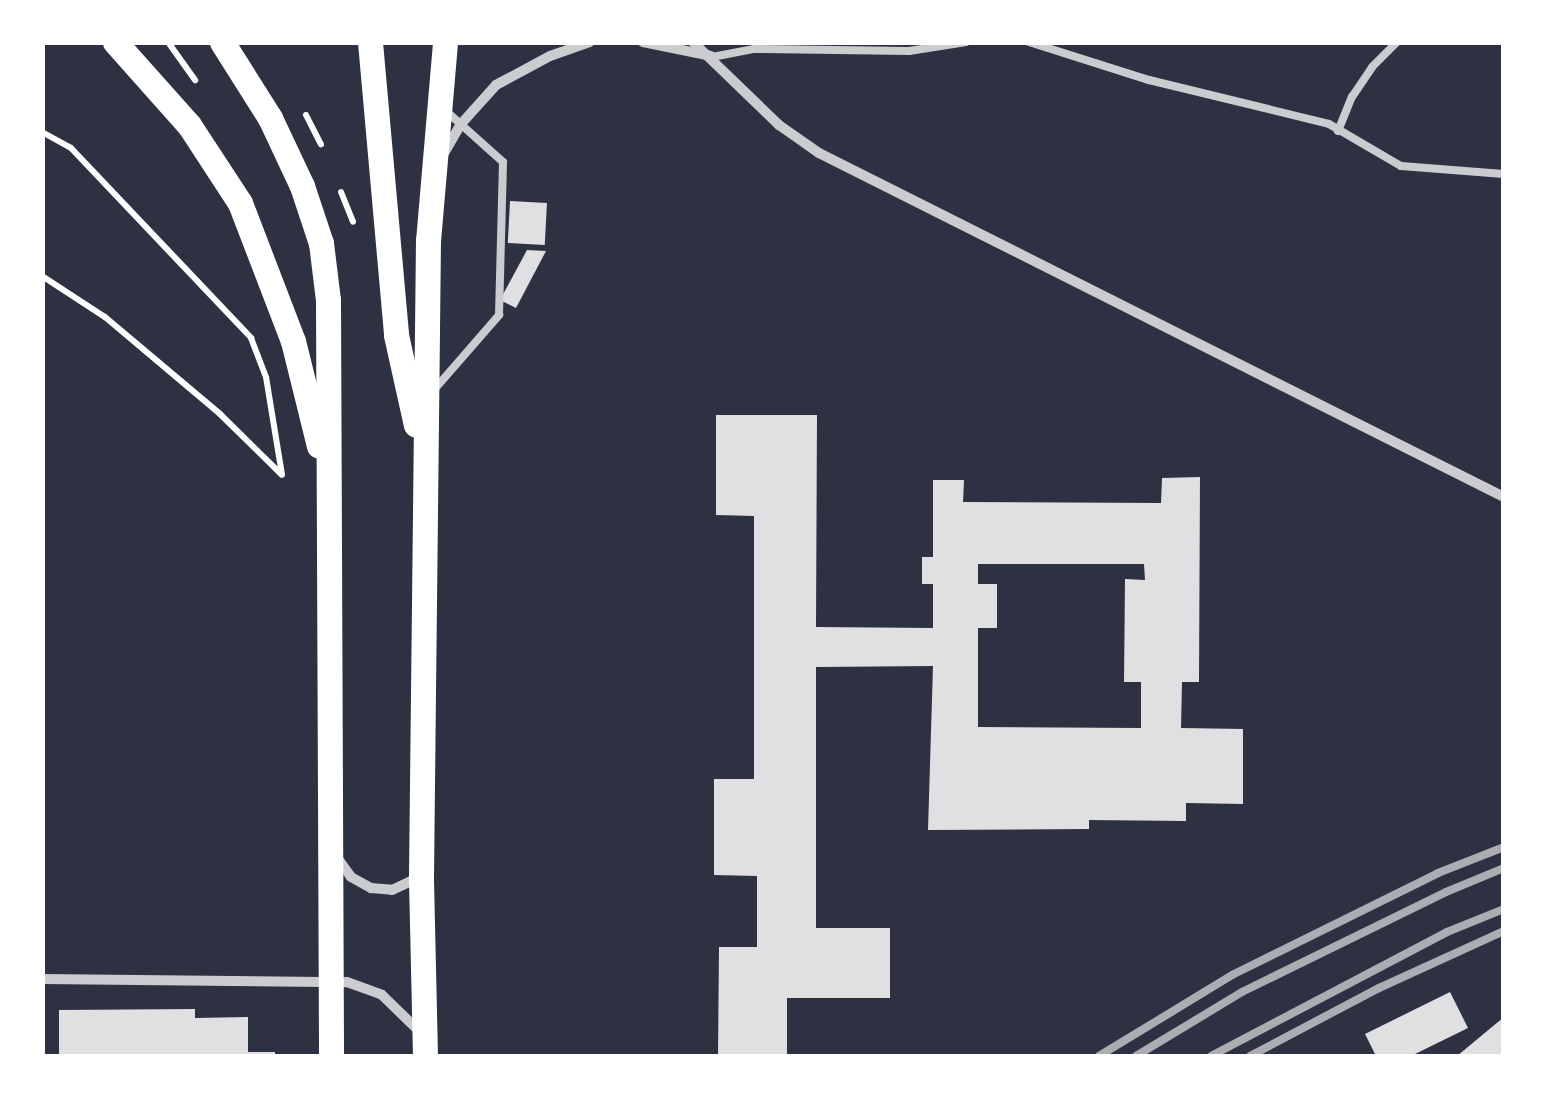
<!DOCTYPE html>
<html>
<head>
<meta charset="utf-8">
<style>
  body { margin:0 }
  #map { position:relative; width:1546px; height:1099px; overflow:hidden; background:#2d3142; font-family:Quicksand,sans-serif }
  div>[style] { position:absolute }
  .building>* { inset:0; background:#e0e0e3; transform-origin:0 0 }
  .path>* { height:6px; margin:-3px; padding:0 3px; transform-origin:3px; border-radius:3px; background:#fff }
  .service>* { height:8px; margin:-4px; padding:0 4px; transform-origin:4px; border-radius:4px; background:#caccd0 }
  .minor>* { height:10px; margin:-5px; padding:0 5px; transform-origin:5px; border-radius:5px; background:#caccd0 }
  .primary>* { height:25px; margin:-12.5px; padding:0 12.5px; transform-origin:12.5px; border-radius:12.5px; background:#fff }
  .rail>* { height:8px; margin:-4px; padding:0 4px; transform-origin:4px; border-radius:4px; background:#abadb3 }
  span { translate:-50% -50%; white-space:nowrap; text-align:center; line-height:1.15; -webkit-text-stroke:9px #fff; paint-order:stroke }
  .frame { position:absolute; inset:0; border:45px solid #fff; pointer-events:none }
</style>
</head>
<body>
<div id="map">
  <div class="building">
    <div style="left:510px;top:201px;width:37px;height:42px;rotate:3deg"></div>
    <div style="clip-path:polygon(527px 250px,546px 251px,516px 308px,500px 300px)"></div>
    <div style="clip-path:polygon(evenodd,716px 415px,817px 415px,816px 627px,933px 628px,933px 584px,922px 584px,922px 557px,933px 557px,933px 480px,964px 480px,963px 502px,1161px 503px,1162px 478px,1200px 477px,1199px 682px,1182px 682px,1181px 728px,1243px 729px,1243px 804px,1186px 803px,1186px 821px,1089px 820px,1089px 829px,928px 830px,933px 666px,816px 667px,816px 928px,890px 928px,890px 998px,787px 998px,787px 1056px,718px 1055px,719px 947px,757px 947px,757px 876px,714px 875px,714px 779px,754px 779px,754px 516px,716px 515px,716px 415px,978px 564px,1144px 564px,1145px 580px,1125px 579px,1124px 682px,1141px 682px,1141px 728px,978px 727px,978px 628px,997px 628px,997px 584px,978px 584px,978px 564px)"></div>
    <div style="clip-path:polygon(1450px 992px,1468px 1028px,1411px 1056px,1376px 1056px,1365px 1034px)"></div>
    <div style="clip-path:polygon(195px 1009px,195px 1018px,248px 1017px,248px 1052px,275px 1052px,275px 1056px,59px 1056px,59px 1010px)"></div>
    <div style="clip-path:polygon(1504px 1017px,1504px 1056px,1457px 1056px)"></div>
  </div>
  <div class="path">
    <div style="left:168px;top:42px;width:47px;rotate:54.6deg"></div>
    <div style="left:306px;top:115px;width:33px;rotate:63deg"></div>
    <div style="left:42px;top:132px;width:33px;rotate:29deg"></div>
    <div style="left:71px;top:148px;width:262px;rotate:46.5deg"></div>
    <div style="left:251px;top:338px;width:42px;rotate:69deg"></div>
    <div style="left:266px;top:377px;width:99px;rotate:80.7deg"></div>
    <div style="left:341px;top:192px;width:32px;rotate:68deg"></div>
    <div style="left:42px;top:276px;width:75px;rotate:33.1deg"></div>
    <div style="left:105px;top:317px;width:150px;rotate:40.1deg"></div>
    <div style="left:220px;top:414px;width:86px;rotate:44.5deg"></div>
  </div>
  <div class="service">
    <div style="left:1029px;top:42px;width:126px;rotate:17.6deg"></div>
    <div style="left:1149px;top:80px;width:185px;rotate:13.7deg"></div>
    <div style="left:1329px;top:124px;width:83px;rotate:30.3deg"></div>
    <div style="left:1401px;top:166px;width:103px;rotate:4.4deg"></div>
    <div style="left:712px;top:57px;width:43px;rotate:-10.8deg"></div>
    <div style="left:754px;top:49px;width:155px;rotate:0.7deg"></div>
    <div style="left:909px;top:51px;width:58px;rotate:-9deg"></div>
    <div style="left:1338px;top:131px;width:37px;rotate:-68deg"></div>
    <div style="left:1352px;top:97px;width:36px;rotate:-56deg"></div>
    <div style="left:1372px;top:67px;width:35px;rotate:-45deg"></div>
    <div style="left:433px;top:391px;width:101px;rotate:-49deg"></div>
    <div style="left:499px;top:315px;width:153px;rotate:-88.5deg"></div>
    <div style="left:503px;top:162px;width:76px;rotate:-138.2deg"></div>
  </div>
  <div class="minor">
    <div style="left:643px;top:42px;width:69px;rotate:11.6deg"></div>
    <div style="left:693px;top:42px;width:120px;rotate:44deg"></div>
    <div style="left:779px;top:125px;width:49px;rotate:35deg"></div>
    <div style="left:819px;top:153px;width:767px;rotate:26.67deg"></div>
    <div style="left:443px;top:155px;width:36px;rotate:-60deg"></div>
    <div style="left:461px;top:124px;width:52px;rotate:-48.1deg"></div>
    <div style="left:496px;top:85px;width:61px;rotate:-28.2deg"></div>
    <div style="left:550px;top:56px;width:42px;rotate:-19.3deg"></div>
    <div style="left:338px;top:859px;width:22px;rotate:54deg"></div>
    <div style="left:351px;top:877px;width:23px;rotate:29deg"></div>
    <div style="left:371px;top:888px;width:21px;rotate:5deg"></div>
    <div style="left:392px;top:890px;width:31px;rotate:-25deg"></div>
    <div style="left:42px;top:979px;width:305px;rotate:0.6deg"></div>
    <div style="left:347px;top:982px;width:37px;rotate:20deg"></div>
    <div style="left:382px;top:995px;width:52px;rotate:44.2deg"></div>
  </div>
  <div class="primary">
    <div style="left:115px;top:42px;width:111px;rotate:48.3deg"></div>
    <div style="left:189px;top:125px;width:93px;rotate:56.8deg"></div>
    <div style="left:240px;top:203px;width:148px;rotate:69deg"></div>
    <div style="left:293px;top:341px;width:108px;rotate:76.1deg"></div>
    <div style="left:222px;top:42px;width:90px;rotate:57.7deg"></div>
    <div style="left:270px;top:118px;width:75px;rotate:64.8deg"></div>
    <div style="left:302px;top:186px;width:60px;rotate:71.6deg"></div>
    <div style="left:321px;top:243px;width:57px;rotate:83deg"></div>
    <div style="left:328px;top:300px;width:756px;rotate:89.77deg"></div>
    <div style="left:370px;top:42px;width:294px;rotate:84.9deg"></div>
    <div style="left:396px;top:335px;width:92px;rotate:77.5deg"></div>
    <div style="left:425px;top:1056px;width:180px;rotate:-91.3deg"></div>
    <div style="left:421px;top:876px;width:635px;rotate:-89.37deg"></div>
    <div style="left:428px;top:241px;width:200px;rotate:-85.1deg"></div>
  </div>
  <div class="rail">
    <div style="left:1099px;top:1056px;width:156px;rotate:-31.3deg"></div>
    <div style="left:1232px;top:975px;width:230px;rotate:-26.3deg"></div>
    <div style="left:1438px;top:873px;width:71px;rotate:-21.5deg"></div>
    <div style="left:1136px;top:1056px;width:124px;rotate:-31.1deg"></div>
    <div style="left:1242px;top:992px;width:227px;rotate:-26.1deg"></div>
    <div style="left:1446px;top:892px;width:63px;rotate:-22.5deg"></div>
    <div style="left:1211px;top:1056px;width:267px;rotate:-27.7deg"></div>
    <div style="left:1447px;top:932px;width:61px;rotate:-22deg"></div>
    <div style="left:1250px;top:1056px;width:146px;rotate:-27.8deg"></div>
    <div style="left:1379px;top:988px;width:137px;rotate:-24.5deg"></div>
  </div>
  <div class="frame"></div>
</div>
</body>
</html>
